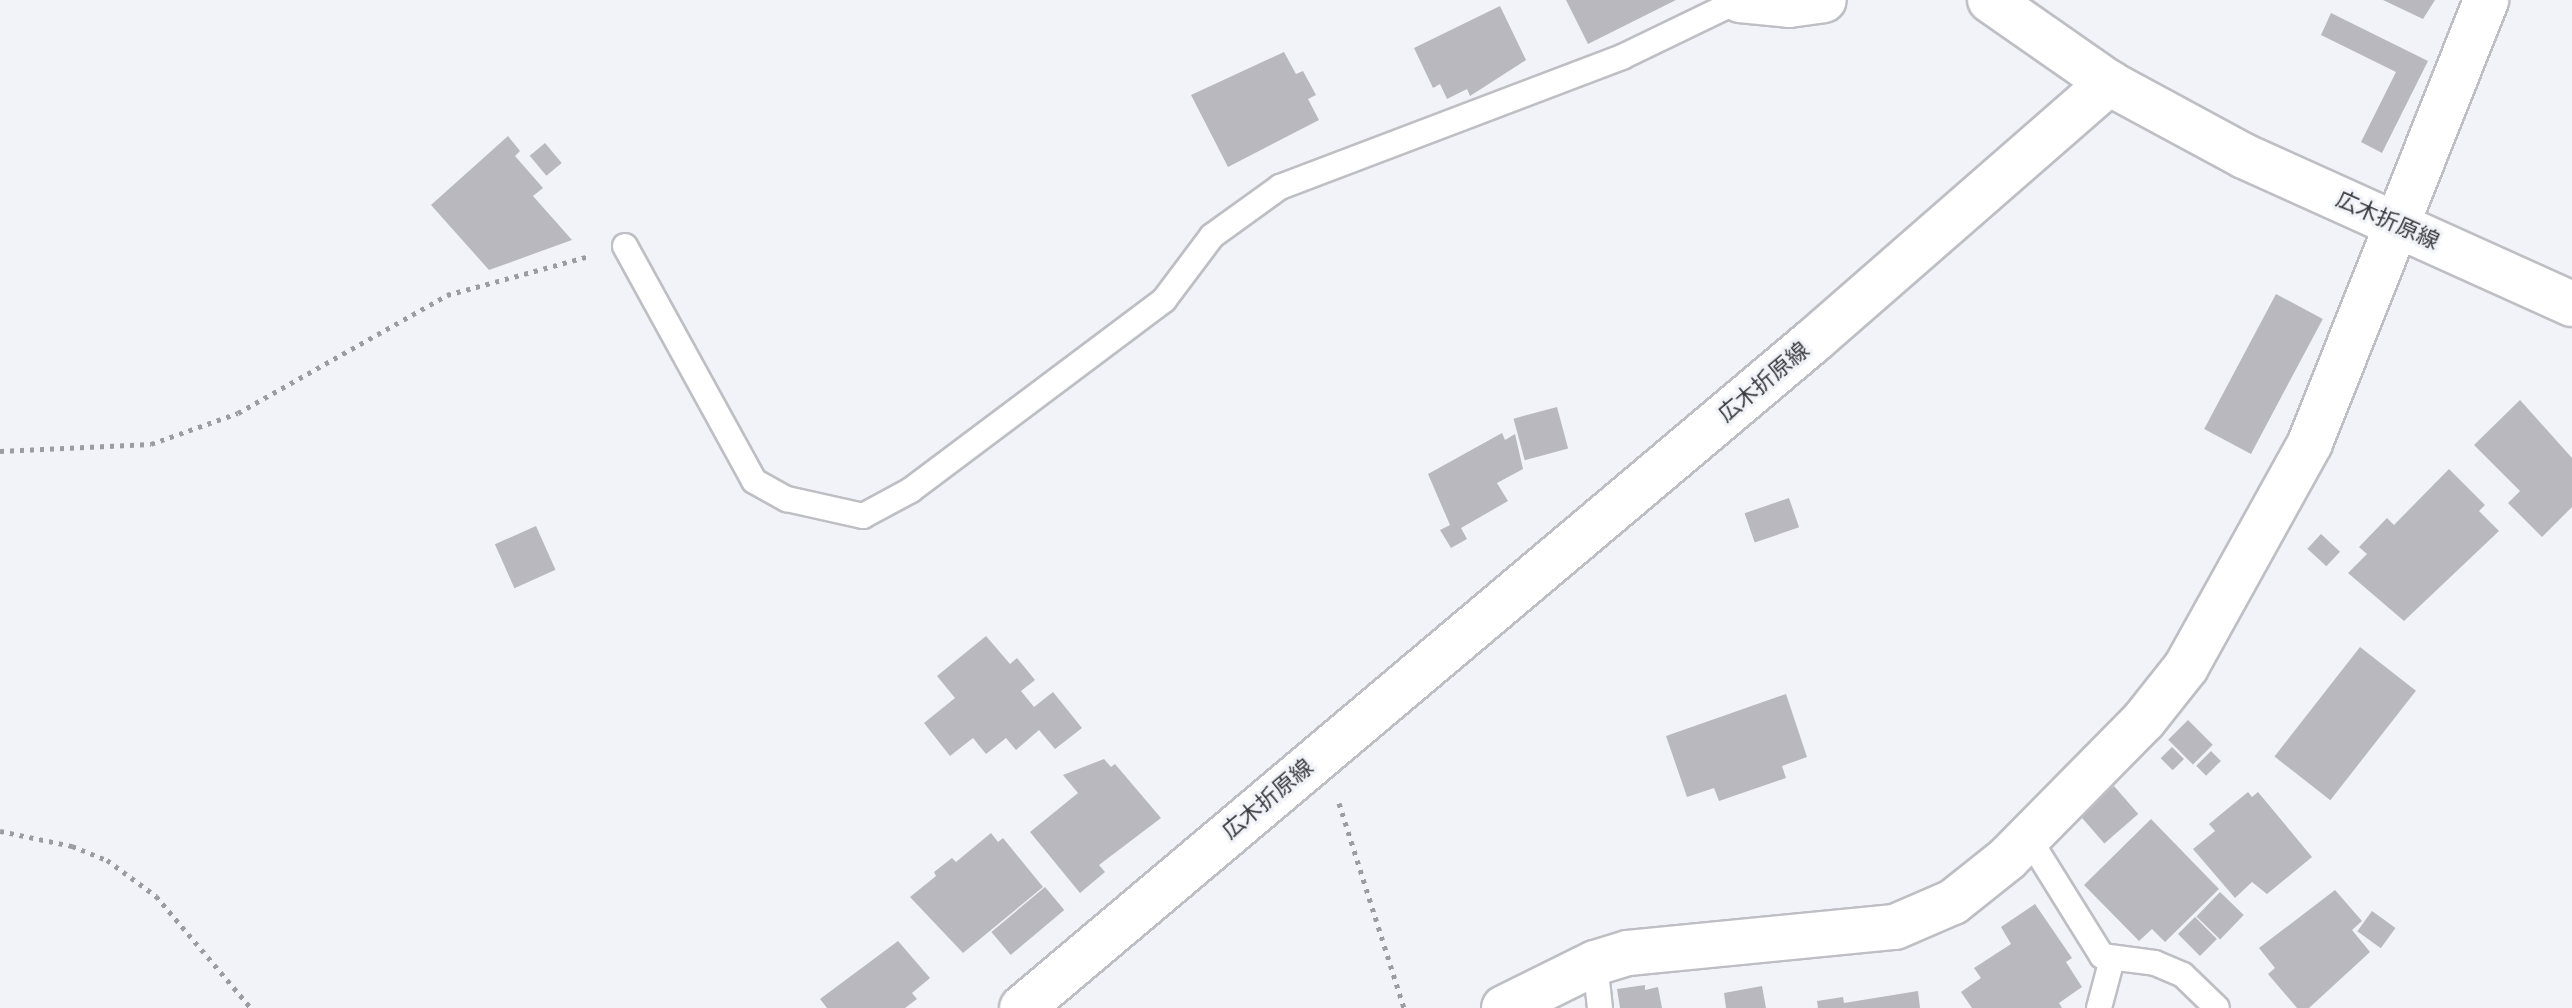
<!DOCTYPE html>
<html>
<head>
<meta charset="utf-8">
<style>
  body { margin:0 }
  #map { position:relative; width:2572px; height:1008px; overflow:hidden; background:#f2f3f9; font-family:"Sofia Sans Condensed","Noto Sans JP",sans-serif }
  div>[style] { position:absolute }
  .building>* { inset:0; background:#b8b8be; transform-origin:0 0 }
  .path>* { height:5px; margin-top:-2.5px; transform-origin:0; background:repeating-linear-gradient(90deg,#9b9ca1 0 4px,transparent 0 10px) }
  .roads { filter:drop-shadow(2px 0 #bebec4) drop-shadow(-2px 0 #bebec4) drop-shadow(0 2px #bebec4) drop-shadow(0 -2px #bebec4) }
  .service>* { height:24px; margin:-12px; padding:0 12px; transform-origin:12px; border-radius:12px; background:#fff }
  .minor>* { height:44px; margin:-22px; padding:0 22px; transform-origin:22px; border-radius:22px; background:#fff }
  .secondary>* { height:44px; margin:-22px; padding:0 22px; transform-origin:22px; border-radius:22px; background:#fff }
  span { translate:-50% -50%; white-space:nowrap; text-align:center; line-height:1.15; -webkit-text-stroke:6px #f2f3f9; paint-order:stroke }
  .street-label { font-size:22px; color:#38383b }
</style>
</head>
<body>
<div id="map">
  <div class="building">
    <div style="clip-path:polygon(1566px 0,1676px 0,1588px 44px)"></div>
    <div style="clip-path:polygon(2383px 0,2435px 0,2423px 19px)"></div>
    <div style="clip-path:polygon(1500px 6px,1526px 60px,1470px 96px,1467px 89px,1447px 99px,1440px 84px,1433px 88px,1414px 48px)"></div>
    <div style="clip-path:polygon(2331px 13px,2428px 61px,2382px 153px,2361px 142px,2396px 72px,2321px 35px)"></div>
    <div style="clip-path:polygon(1284px 52px,1296px 74px,1303px 71px,1316px 95px,1308px 99px,1319px 120px,1228px 167px,1191px 95px)"></div>
    <div style="clip-path:polygon(508px 136px,520px 151px,515px 156px,543px 188px,533px 196px,572px 240px,489px 270px,431px 205px)"></div>
    <div style="left:545px;top:143px;width:26px;height:20px;rotate:50deg"></div>
    <div style="left:2276px;top:294px;width:53px;height:153px;rotate:28deg"></div>
    <div style="clip-path:polygon(2520px 400px,2572px 458px,2572px 507px,2542px 537px,2508px 503px,2520px 491px,2474px 445px)"></div>
    <div style="left:1557px;top:407px;width:43px;height:45px;rotate:75deg"></div>
    <div style="clip-path:polygon(1502px 433px,1505px 440px,1515px 434px,1523px 469px,1497px 483px,1508px 501px,1461px 528px,1467px 539px,1451px 548px,1440px 530px,1450px 525px,1428px 474px)"></div>
    <div style="clip-path:polygon(2449px 469px,2485px 505px,2479px 511px,2499px 531px,2404px 621px,2348px 573px,2367px 554px,2359px 547px,2387px 518px,2394px 525px)"></div>
    <div style="left:1789px;top:498px;width:31px;height:47px;rotate:71deg"></div>
    <div style="left:536px;top:526px;width:48px;height:45px;rotate:66deg"></div>
    <div style="left:2321px;top:534px;width:26px;height:20px;rotate:43deg"></div>
    <div style="clip-path:polygon(986px 636px,1010px 664px,1017px 658px,1035px 680px,1021px 691px,1034px 707px,1053px 692px,1082px 728px,1055px 749px,1039px 730px,1016px 750px,1006px 738px,986px 754px,973px 738px,950px 756px,924px 723px,955px 698px,937px 676px)"></div>
    <div style="left:2360px;top:647px;width:71px;height:139px;rotate:38deg"></div>
    <div style="clip-path:polygon(1786px 694px,1807px 757px,1782px 766px,1786px 778px,1719px 801px,1714px 788px,1687px 797px,1666px 736px)"></div>
    <div style="left:2188px;top:720px;width:35px;height:28px;rotate:45deg"></div>
    <div style="left:2172px;top:747px;width:17px;height:16px;rotate:45deg"></div>
    <div style="left:2211px;top:751px;width:14px;height:21px;rotate:45deg"></div>
    <div style="clip-path:polygon(1104px 759px,1111px 767px,1115px 764px,1161px 818px,1099px 865px,1105px 872px,1080px 893px,1030px 832px,1078px 793px,1063px 775px)"></div>
    <div style="left:2114px;top:786px;width:37px;height:45px;rotate:49deg"></div>
    <div style="clip-path:polygon(2248px 792px,2252px 797px,2258px 792px,2312px 857px,2267px 894px,2252px 882px,2235px 898px,2193px 849px,2215px 831px,2209px 824px)"></div>
    <div style="clip-path:polygon(2151px 819px,2219px 889px,2165px 942px,2152px 929px,2139px 941px,2084px 885px)"></div>
    <div style="clip-path:polygon(991px 833px,998px 842px,1003px 838px,1043px 887px,963px 953px,910px 897px,936px 876px,934px 872px,952px 858px,956px 862px)"></div>
    <div style="left:1045px;top:887px;width:30px;height:70px;rotate:50deg"></div>
    <div style="clip-path:polygon(2335px 890px,2362px 921px,2352px 930px,2370px 952px,2309px 1008px,2297px 1008px,2268px 974px,2275px 968px,2259px 948px)"></div>
    <div style="left:2220px;top:892px;width:33px;height:34px;rotate:44deg"></div>
    <div style="clip-path:polygon(2035px 904px,2072px 958px,2066px 962px,2082px 987px,2059px 1003px,2062px 1008px,1972px 1008px,1961px 992px,1981px 978px,1974px 968px,2011px 944px,2001px 927px)"></div>
    <div style="left:2372px;top:911px;width:29px;height:25px;rotate:36deg"></div>
    <div style="left:2195px;top:917px;width:31px;height:24px;rotate:45deg"></div>
    <div style="clip-path:polygon(898px 941px,930px 978px,912px 993px,917px 999px,905px 1008px,827px 1008px,820px 999px)"></div>
    <div style="clip-path:polygon(1645px 985px,1645px 990px,1658px 987px,1662px 1008px,1620px 1008px,1617px 989px)"></div>
    <div style="clip-path:polygon(1762px 986px,1766px 1008px,1726px 1008px,1724px 993px)"></div>
    <div style="clip-path:polygon(1918px 991px,1920px 1008px,1818px 1008px,1817px 1001px,1843px 997px,1844px 1003px)"></div>
  </div>
  <div class="path">
    <div style="left:0;top:451px;width:151px;rotate:-2.7deg"></div>
    <div style="left:151px;top:444px;width:92px;rotate:-19.6deg"></div>
    <div style="left:238px;top:413px;width:240px;rotate:-29.4deg"></div>
    <div style="left:447px;top:295px;width:148px;rotate:-15.3deg"></div>
    <div style="left:1339px;top:803px;width:215px;rotate:72.4deg"></div>
    <div style="left:0;top:831px;width:74px;rotate:11.8deg"></div>
    <div style="left:72px;top:846px;width:38px;rotate:22deg"></div>
    <div style="left:107px;top:860px;width:61px;rotate:36.3deg"></div>
    <div style="left:156px;top:896px;width:147px;rotate:49.7deg"></div>
  </div>
  <div class="roads">
    <div class="service">
      <div style="left:625px;top:246px;width:268px;rotate:61.2deg"></div>
      <div style="left:754px;top:481px;width:38px;rotate:29deg"></div>
      <div style="left:787px;top:499px;width:78px;rotate:12.6deg"></div>
      <div style="left:863px;top:516px;width:55px;rotate:-28.4deg"></div>
      <div style="left:911px;top:490px;width:316px;rotate:-36.9deg"></div>
      <div style="left:1164px;top:300px;width:80px;rotate:-53.1deg"></div>
      <div style="left:1212px;top:236px;width:84px;rotate:-35.8deg"></div>
      <div style="left:1280px;top:187px;width:366px;rotate:-20.8deg"></div>
      <div style="left:1622px;top:57px;width:131px;rotate:-25.8deg"></div>
      <div style="left:2028px;top:837px;width:140px;rotate:58.1deg"></div>
      <div style="left:2102px;top:956px;width:53px;rotate:7.5deg"></div>
      <div style="left:2155px;top:963px;width:30px;rotate:23deg"></div>
      <div style="left:2183px;top:975px;width:47px;rotate:44.1deg"></div>
      <div style="left:1595px;top:963px;width:45px;rotate:83.7deg"></div>
      <div style="left:2099px;top:1008px;width:51px;rotate:-75.1deg"></div>
    </div>
    <div class="minor">
      <div style="left:1740px;top:0;width:49px;rotate:5.8deg"></div>
      <div style="left:1789px;top:5px;width:35px;rotate:-8deg"></div>
      <div style="left:1990px;top:0;width:145px;rotate:34.9deg"></div>
      <div style="left:1504px;top:1008px;width:102px;rotate:-26.3deg"></div>
      <div style="left:1595px;top:963px;width:34px;rotate:-17deg"></div>
      <div style="left:1628px;top:953px;width:268px;rotate:-5.6deg"></div>
      <div style="left:1895px;top:927px;width:63px;rotate:-23.3deg"></div>
      <div style="left:1953px;top:902px;width:69px;rotate:-38.5deg"></div>
      <div style="left:2007px;top:859px;width:195px;rotate:-45.4deg"></div>
      <div style="left:2144px;top:720px;width:68px;rotate:-51.6deg"></div>
      <div style="left:2186px;top:667px;width:256px;rotate:-61deg"></div>
      <div style="left:2310px;top:443px;width:477px;rotate:-68.3deg"></div>
    </div>
    <div class="secondary">
      <div style="left:1022px;top:1008px;width:1035px;rotate:-40.14deg"></div>
      <div style="left:1813px;top:341px;width:393px;rotate:-41.1deg"></div>
      <div style="left:2109px;top:83px;width:153px;rotate:28.4deg"></div>
      <div style="left:2244px;top:156px;width:360px;rotate:24.3deg"></div>
    </div>
  </div>
  <div class="street-label">
    <span style="left:2387px;top:221px;rotate:24deg">広木折原線</span>
    <span style="left:1764px;top:383px;rotate:-40deg">広木折原線</span>
    <span style="left:1268px;top:800px;rotate:-40deg">広木折原線</span>
  </div>
</div>
</body>
</html>
